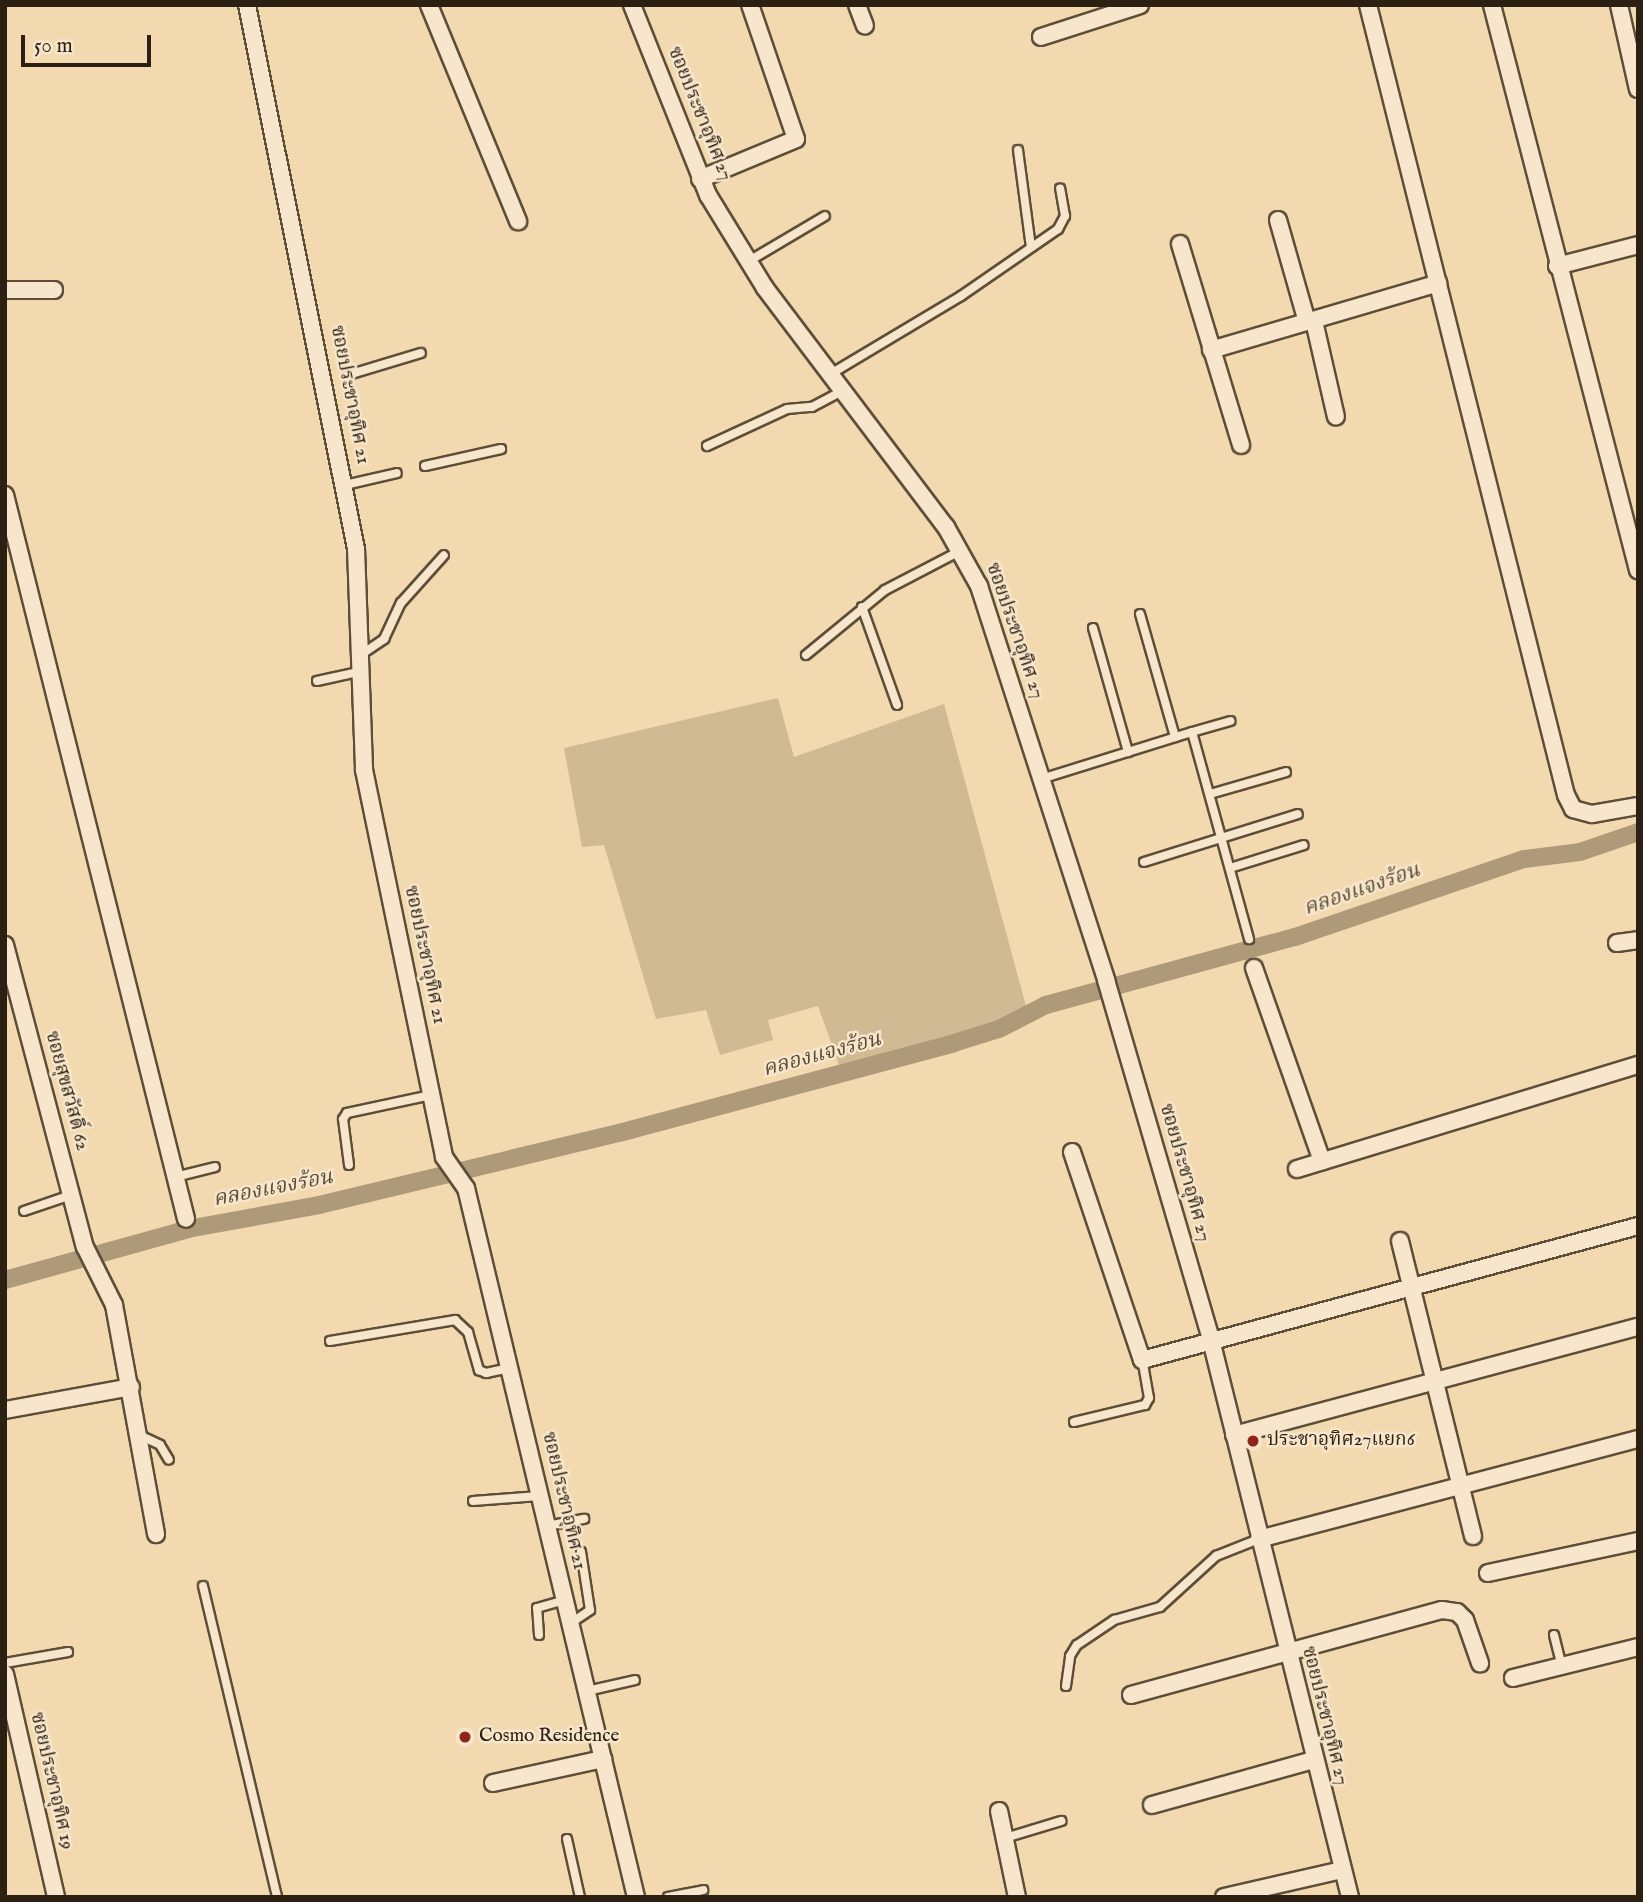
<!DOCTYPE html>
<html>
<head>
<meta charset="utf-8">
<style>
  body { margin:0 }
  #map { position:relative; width:1643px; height:1902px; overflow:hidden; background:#f2d9af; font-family:"IM FELL English","Noto Serif Thai",serif }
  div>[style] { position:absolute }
  .green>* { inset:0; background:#d0ba94 }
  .canal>* { height:18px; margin:-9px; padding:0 9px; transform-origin:9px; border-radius:9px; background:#ae9a79 }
  .roads { filter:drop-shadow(2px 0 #5d4e38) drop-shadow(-2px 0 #5d4e38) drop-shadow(0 2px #5d4e38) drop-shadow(0 -2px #5d4e38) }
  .lane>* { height:8px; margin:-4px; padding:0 4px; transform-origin:4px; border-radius:4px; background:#f7e6cb }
  .street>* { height:16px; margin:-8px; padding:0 8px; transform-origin:8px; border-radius:8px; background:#f7e6cb }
  .dots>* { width:19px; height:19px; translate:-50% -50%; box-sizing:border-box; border:4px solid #f7e6cb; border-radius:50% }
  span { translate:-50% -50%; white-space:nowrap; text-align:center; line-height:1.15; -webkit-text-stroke:5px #f7e6cb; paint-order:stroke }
  .street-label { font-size:19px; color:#2b2011 }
  .poi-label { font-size:19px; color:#2b2011 }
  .left { translate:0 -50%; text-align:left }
  .water-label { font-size:21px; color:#594b35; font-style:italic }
  .frame { position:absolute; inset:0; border:7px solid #2b2011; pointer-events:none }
  .scale { position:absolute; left:21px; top:35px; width:130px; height:32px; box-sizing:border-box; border:4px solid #2b2011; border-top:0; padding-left:9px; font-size:21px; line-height:24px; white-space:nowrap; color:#2b2011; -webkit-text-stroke:5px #f7e6cb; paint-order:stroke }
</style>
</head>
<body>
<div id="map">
  <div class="green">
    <div style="clip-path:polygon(778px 698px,794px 757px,944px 704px,1026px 1006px,1016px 1016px,975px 1033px,839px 1065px,818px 1006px,768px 1020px,773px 1040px,720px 1055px,706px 1010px,656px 1019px,604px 845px,582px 847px,564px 748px)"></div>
  </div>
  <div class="canal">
    <div style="left:5px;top:1280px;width:195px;rotate:-15.5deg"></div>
    <div style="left:193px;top:1228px;width:128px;rotate:-10.3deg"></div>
    <div style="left:319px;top:1205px;width:309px;rotate:-13.5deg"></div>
    <div style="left:619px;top:1133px;width:347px;rotate:-15deg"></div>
    <div style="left:954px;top:1043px;width:47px;rotate:-17.3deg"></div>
    <div style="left:999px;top:1029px;width:53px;rotate:-27.1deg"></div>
    <div style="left:1046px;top:1005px;width:258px;rotate:-15.3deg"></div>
    <div style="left:1295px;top:937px;width:242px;rotate:-18.8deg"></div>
    <div style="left:1524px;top:859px;width:56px;rotate:-7.1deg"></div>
    <div style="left:1580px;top:852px;width:61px;rotate:-19deg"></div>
  </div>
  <div class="roads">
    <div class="lane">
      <div style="left:1018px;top:150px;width:98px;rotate:82.4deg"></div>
      <div style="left:749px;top:261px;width:88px;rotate:-30.6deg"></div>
      <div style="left:348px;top:375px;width:76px;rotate:-16.8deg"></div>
      <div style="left:829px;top:375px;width:154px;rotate:-30.9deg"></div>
      <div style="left:961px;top:296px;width:118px;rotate:-34.6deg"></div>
      <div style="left:1058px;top:229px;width:15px;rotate:-62deg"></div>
      <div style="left:1065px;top:216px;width:28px;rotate:-100deg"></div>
      <div style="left:707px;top:446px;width:88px;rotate:-24.8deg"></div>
      <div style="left:787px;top:409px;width:25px;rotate:-5deg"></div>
      <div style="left:812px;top:407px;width:32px;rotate:-28deg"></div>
      <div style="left:425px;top:466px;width:78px;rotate:-12.6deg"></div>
      <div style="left:345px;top:485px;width:53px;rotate:-13deg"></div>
      <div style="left:862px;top:607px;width:104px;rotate:70.3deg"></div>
      <div style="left:1140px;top:614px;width:128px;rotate:74.1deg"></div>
      <div style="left:1093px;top:628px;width:129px;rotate:74.2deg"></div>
      <div style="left:362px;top:654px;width:27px;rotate:-34deg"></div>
      <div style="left:384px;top:639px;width:40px;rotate:-65deg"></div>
      <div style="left:401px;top:603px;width:64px;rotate:-48.1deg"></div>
      <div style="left:806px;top:655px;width:102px;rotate:-39.4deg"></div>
      <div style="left:885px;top:590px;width:87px;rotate:-27.5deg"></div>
      <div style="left:317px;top:681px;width:46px;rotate:-12.5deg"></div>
      <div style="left:1192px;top:732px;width:40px;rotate:-16deg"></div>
      <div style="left:1041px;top:779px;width:158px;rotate:-17.3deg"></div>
      <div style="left:1192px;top:732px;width:215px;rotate:74.6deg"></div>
      <div style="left:1210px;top:794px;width:79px;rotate:-16.1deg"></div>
      <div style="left:1144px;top:862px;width:161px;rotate:-17.3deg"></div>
      <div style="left:1230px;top:868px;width:77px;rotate:-17.3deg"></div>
      <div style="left:349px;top:1165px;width:46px;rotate:-97.4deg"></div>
      <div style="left:343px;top:1119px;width:7px;rotate:-56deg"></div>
      <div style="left:347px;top:1113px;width:86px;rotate:-12.1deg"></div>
      <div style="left:175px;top:1177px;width:41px;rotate:-14deg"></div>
      <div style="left:24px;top:1211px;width:50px;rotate:-18.8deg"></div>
      <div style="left:330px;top:1341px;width:127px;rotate:-9.5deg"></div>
      <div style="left:455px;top:1320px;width:18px;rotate:43deg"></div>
      <div style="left:468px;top:1332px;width:40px;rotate:74deg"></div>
      <div style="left:479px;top:1370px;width:8px;rotate:23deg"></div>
      <div style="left:486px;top:1373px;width:24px;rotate:-12deg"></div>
      <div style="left:1074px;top:1422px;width:73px;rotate:-13.5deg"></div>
      <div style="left:1145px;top:1405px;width:8px;rotate:-60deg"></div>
      <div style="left:1149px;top:1398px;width:39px;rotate:-100deg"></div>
      <div style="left:139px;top:1435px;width:23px;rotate:25deg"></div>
      <div style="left:160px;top:1445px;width:17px;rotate:59deg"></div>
      <div style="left:473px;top:1501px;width:66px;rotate:-4.3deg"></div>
      <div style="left:547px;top:1526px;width:38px;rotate:-11deg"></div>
      <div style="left:203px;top:1586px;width:320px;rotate:76.6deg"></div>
      <div style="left:571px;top:1623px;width:23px;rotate:-34deg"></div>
      <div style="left:590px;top:1610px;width:59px;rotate:-98.8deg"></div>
      <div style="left:539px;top:1635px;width:27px;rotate:-94deg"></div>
      <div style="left:537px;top:1608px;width:29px;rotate:-16deg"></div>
      <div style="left:1554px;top:1635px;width:32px;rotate:76deg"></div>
      <div style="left:5px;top:1663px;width:64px;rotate:-9.9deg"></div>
      <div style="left:1066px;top:1686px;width:30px;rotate:-82deg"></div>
      <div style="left:1070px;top:1656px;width:13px;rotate:-58deg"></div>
      <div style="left:1077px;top:1645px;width:45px;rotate:-34deg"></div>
      <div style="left:1114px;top:1620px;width:48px;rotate:-15.8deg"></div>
      <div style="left:1160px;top:1607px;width:76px;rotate:-42.3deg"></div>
      <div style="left:1216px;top:1556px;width:46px;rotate:-21.6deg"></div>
      <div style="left:587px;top:1691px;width:49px;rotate:-12.9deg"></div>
      <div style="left:1005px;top:1838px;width:59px;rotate:-16.9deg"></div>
      <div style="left:567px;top:1839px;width:59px;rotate:77.4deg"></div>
      <div style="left:668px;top:1897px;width:36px;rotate:-11deg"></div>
    </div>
    <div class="street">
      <div style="left:247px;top:5px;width:555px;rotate:78.67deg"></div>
      <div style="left:356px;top:549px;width:221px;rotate:87.9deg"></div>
      <div style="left:364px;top:770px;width:395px;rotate:78.3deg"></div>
      <div style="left:444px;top:1157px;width:38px;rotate:55deg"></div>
      <div style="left:466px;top:1188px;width:729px;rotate:76.52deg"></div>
      <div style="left:429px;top:5px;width:234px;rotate:67.6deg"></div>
      <div style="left:632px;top:5px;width:205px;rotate:68.2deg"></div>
      <div style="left:708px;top:195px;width:109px;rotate:58.5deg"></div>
      <div style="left:765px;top:288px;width:300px;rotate:52.9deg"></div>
      <div style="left:946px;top:527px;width:68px;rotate:60.8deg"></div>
      <div style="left:979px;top:586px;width:414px;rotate:72.1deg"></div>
      <div style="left:1106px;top:980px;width:375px;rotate:73.7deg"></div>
      <div style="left:1211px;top:1340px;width:574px;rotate:75.99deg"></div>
      <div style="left:857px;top:5px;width:22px;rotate:69deg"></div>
      <div style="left:1368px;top:5px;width:814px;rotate:75.93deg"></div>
      <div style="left:1566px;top:795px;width:16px;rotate:63deg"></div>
      <div style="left:1573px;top:809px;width:20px;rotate:15deg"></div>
      <div style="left:1592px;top:814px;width:47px;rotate:-9.9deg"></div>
      <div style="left:1492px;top:5px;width:584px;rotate:75.51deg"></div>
      <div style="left:1619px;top:5px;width:86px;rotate:77.3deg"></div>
      <div style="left:1041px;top:37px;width:104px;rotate:-17.9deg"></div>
      <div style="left:700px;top:179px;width:104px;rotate:-22.6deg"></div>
      <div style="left:796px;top:139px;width:142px;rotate:-108.9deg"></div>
      <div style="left:1278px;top:220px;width:106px;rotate:74.1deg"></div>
      <div style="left:1180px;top:244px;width:210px;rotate:73.1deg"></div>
      <div style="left:1557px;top:266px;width:84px;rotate:-14.5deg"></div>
      <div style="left:5px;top:290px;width:49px"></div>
      <div style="left:1314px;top:321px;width:98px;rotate:77.1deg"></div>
      <div style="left:1211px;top:350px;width:237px;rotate:-16.4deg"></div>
      <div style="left:5px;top:495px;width:746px;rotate:75.96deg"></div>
      <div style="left:1617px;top:943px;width:21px;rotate:-8deg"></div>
      <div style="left:5px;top:945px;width:312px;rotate:75.2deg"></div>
      <div style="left:85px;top:1247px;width:65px;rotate:63.4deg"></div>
      <div style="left:114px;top:1305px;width:233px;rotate:79.6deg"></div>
      <div style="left:1254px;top:968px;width:205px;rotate:70.6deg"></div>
      <div style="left:1072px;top:1152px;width:219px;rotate:71.4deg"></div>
      <div style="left:1142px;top:1360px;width:514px;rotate:-15.12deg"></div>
      <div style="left:1297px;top:1169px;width:357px;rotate:-17deg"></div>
      <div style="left:1400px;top:1241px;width:304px;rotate:76.1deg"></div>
      <div style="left:5px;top:1410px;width:128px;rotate:-10.3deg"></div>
      <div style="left:1234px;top:1435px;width:418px;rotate:-15deg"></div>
      <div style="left:1259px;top:1539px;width:392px;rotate:-14.8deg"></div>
      <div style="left:1488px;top:1573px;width:153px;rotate:-12deg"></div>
      <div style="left:5px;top:1674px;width:229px;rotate:77.1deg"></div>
      <div style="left:1513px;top:1678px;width:129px;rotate:-13.9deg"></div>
      <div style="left:1131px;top:1695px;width:322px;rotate:-15.3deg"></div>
      <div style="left:1442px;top:1610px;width:15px;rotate:8deg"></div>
      <div style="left:1457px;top:1612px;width:11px;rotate:45deg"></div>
      <div style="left:1465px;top:1620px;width:46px;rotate:70.8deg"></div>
      <div style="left:493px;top:1783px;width:113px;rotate:-12.3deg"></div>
      <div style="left:1152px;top:1805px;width:167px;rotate:-15.6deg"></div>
      <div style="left:999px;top:1811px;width:88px;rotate:78.2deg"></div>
      <div style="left:1224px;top:1897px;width:121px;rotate:-12.9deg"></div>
    </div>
  </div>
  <div class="dots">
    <div style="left:1253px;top:1441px;background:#8f2418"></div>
    <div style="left:465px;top:1737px;background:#8f2418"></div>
  </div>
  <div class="street-label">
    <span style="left:699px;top:114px;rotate:68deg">ซอยประชาอุทิศ 27</span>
    <span style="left:349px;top:395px;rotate:79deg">ซอยประชาอุทิศ 21</span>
    <span style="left:1014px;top:631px;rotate:71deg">ซอยประชาอุทิศ 27</span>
    <span style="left:424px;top:955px;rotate:78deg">ซอยประชาอุทิศ 21</span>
    <span style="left:66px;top:1091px;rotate:75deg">ซอยสุขสวัสดิ์ 62</span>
    <span style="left:1184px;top:1173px;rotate:74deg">ซอยประชาอุทิศ 27</span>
    <span style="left:563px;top:1501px;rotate:77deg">ซอยประชาอุทิศ 21</span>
    <span style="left:1324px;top:1716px;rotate:76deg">ซอยประชาอุทิศ 27</span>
    <span style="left:51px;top:1781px;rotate:77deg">ซอยประชาอุทิศ 19</span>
  </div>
  <div class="poi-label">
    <span class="left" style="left:1267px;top:1441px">ประชาอุทิศ27แยก6</span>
    <span class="left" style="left:479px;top:1737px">Cosmo Residence</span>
  </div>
  <div class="water-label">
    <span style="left:1362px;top:890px;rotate:-19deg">คลองแจงร้อน</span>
    <span style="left:822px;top:1055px;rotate:-15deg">คลองแจงร้อน</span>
    <span style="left:273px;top:1189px;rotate:-11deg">คลองแจงร้อน</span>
  </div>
  <div class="frame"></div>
  <div class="scale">50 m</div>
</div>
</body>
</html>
